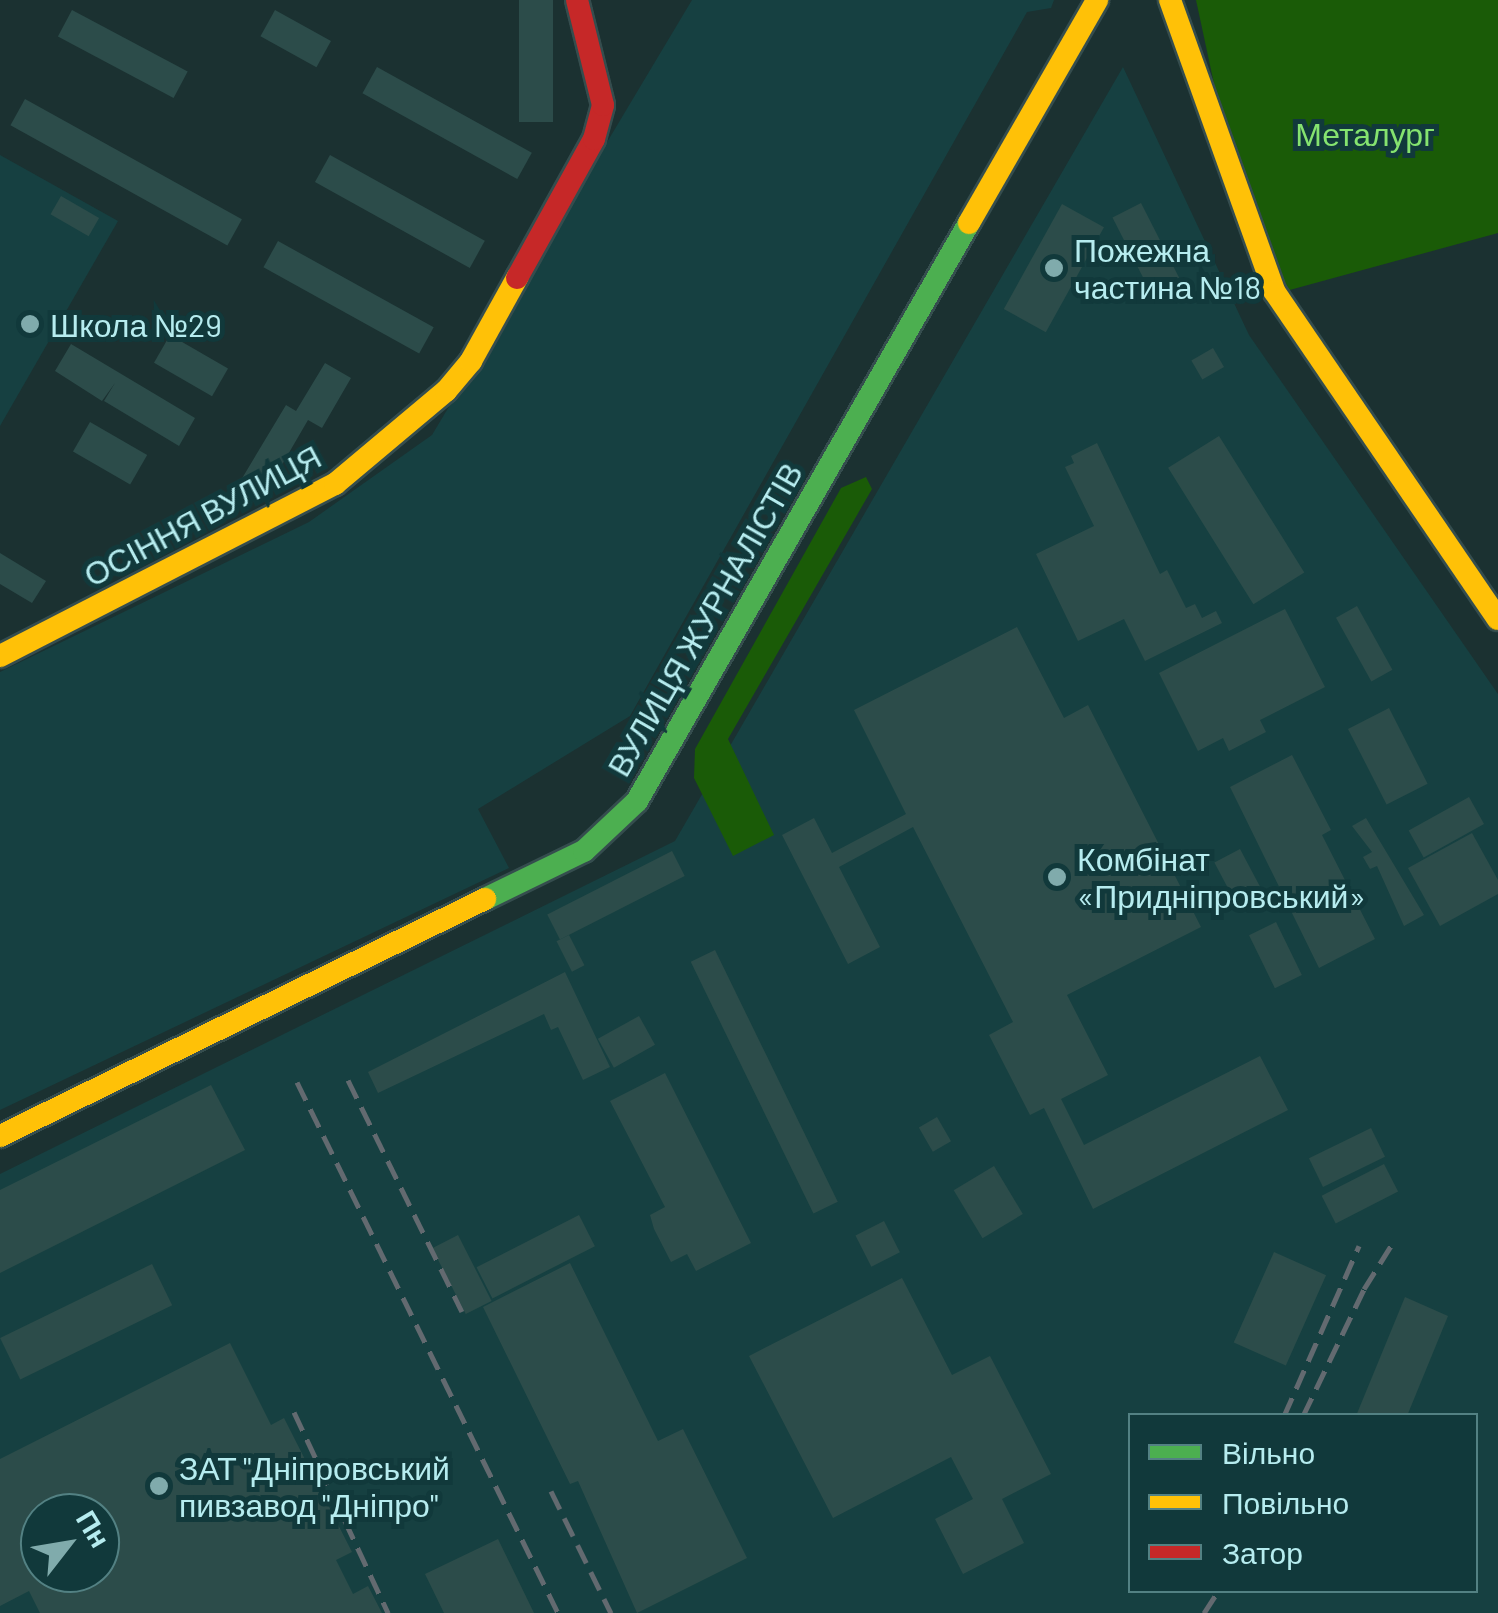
<!DOCTYPE html>
<html>
<head>
<meta charset="utf-8">
<style>
  body { margin:0 }
  #map { position:relative; width:1498px; height:1613px; overflow:hidden; background:#1b3131; font-family:Barlow,sans-serif }
  div>[style] { position:absolute }
  .built>* { inset:0; background:#164041 }
  .green>* { inset:0; background:#1a5b07 }
  .building>* { inset:0; background:#2c4c4a; transform-origin:0 0 }
  .roads { filter:drop-shadow(2px 0 #354d4e) drop-shadow(-2px 0 #354d4e) drop-shadow(0 2px #354d4e) drop-shadow(0 -2px #354d4e) }
  .fast>* { height:22px; margin:-11px; padding:0 11px; transform-origin:11px; border-radius:11px; background:#4caf50 }
  .slow>* { height:22px; margin:-11px; padding:0 11px; transform-origin:11px; border-radius:11px; background:#ffc107 }
  .jam>* { height:22px; margin:-11px; padding:0 11px; transform-origin:11px; border-radius:11px; background:#c62828 }
  .rail>* { height:5px; margin-top:-2.5px; transform-origin:0; background:repeating-linear-gradient(90deg,#636a70 0 20px,transparent 0 30px) }
  .dots>* { width:28px; height:28px; translate:-50% -50%; box-sizing:border-box; border:5px solid #11393b; border-radius:50% }
  span { translate:-50% -50%; white-space:nowrap; text-align:center; line-height:1.15; -webkit-text-stroke:10px #11393b; paint-order:stroke }
  .park-label { font-size:32px; color:#85e36f }
  .poi-label { font-size:32px; color:#b6ecef }
  .left { translate:0 -50%; text-align:left }
  .street-label { font-size:32px; color:#b6ecef }
  .legend { position:absolute; left:1128px; top:1413px; width:350px; height:180px; box-sizing:border-box; background:#11393b; border:2px solid #538183; margin:0; padding:12px 18px; list-style:none; font-size:30px; color:#b6ecef }
  .legend li { display:flex; align-items:center; gap:20px; height:50px }
  .legend b { width:50px; border:2px solid #538183 }
  .north { position:absolute; left:20px; top:1493px; width:100px; height:100px; box-sizing:border-box; background:#11393b; border:2px solid #538183; border-radius:50%; rotate:59deg; font-size:28px; font-weight:700; line-height:40px; text-align:center; color:#b6ecef }
  .north::after { content:''; display:block; margin:auto; width:35px; height:45px; background:#80abac; clip-path:polygon(50% 0,100% 100%,50% 72%,0 100%) }
</style>
</head>
<body>
<div id="map">
  <div class="built">
    <div style="clip-path:polygon(692px 0,1054px 0,1051px 8px,1027px 12px,630px 716px,478px 809px,509px 868px,0 1110px,0 672px,309px 522px,432px 435px)"></div>
    <div style="clip-path:polygon(evenodd,1123px 67px,1249px 335px,1498px 694px,1498px 1613px,0 1613px,0 1174px,675px 841px,1123px 67px,1130px 1416px,1476px 1416px,1476px 1590px,1130px 1590px,1130px 1416px,1123px 67px,40px 1513px,100px 1513px,100px 1573px,40px 1573px,40px 1513px)"></div>
    <div style="clip-path:polygon(0 155px,118px 221px,0 426px)"></div>
  </div>
  <div class="green">
    <div style="clip-path:polygon(1196px 0,1498px 0,1498px 233px,1286px 291px,1230px 158px)"></div>
    <div style="clip-path:polygon(866px 477px,872px 489px,728px 739px,774px 835px,733px 856px,694px 778px,695px 749px,841px 488px)"></div>
  </div>
  <div class="building">
    <div style="left:519px;top:0;width:34px;height:122px"></div>
    <div style="left:72px;top:10px;width:131px;height:30px;rotate:28deg"></div>
    <div style="left:275px;top:10px;width:64px;height:30px;rotate:29deg"></div>
    <div style="left:377px;top:67px;width:177px;height:30px;rotate:29deg"></div>
    <div style="left:25px;top:99px;width:248px;height:30px;rotate:29deg"></div>
    <div style="left:330px;top:155px;width:177px;height:31px;rotate:29deg"></div>
    <div style="left:61px;top:196px;width:44px;height:21px;rotate:30deg"></div>
    <div style="left:1141px;top:203px;width:91px;height:32px;rotate:63deg"></div>
    <div style="left:1062px;top:204px;width:48px;height:120px;rotate:29deg"></div>
    <div style="left:278px;top:241px;width:178px;height:30px;rotate:29deg"></div>
    <div style="left:170px;top:335px;width:67px;height:32px;rotate:30deg"></div>
    <div style="clip-path:polygon(71px 344px,195px 418px,179px 446px,104px 401px,115px 383px,102px 401px,55px 371px)"></div>
    <div style="left:1213px;top:348px;width:22px;height:25px;rotate:60deg"></div>
    <div style="clip-path:polygon(325px 363px,351px 378px,322px 428px,308px 420px,265px 494px,241px 480px,286px 405px,296px 411px)"></div>
    <div style="left:90px;top:422px;width:66px;height:34px;rotate:30deg"></div>
    <div style="left:1219px;top:436px;width:161px;height:60px;rotate:58deg"></div>
    <div style="clip-path:polygon(1097px 443px,1160px 574px,1167px 570px,1186px 608px,1195px 604px,1202px 618px,1216px 611px,1222px 623px,1145px 661px,1124px 619px,1078px 641px,1036px 554px,1094px 526px,1065px 467px,1074px 463px,1071px 456px)"></div>
    <div style="clip-path:polygon(0 553px,46px 581px,32px 603px,0 584px)"></div>
    <div style="left:1357px;top:606px;width:73px;height:24px;rotate:61deg"></div>
    <div style="clip-path:polygon(1285px 609px,1325px 687px,1260px 720px,1266px 732px,1229px 751px,1223px 738px,1198px 751px,1159px 673px)"></div>
    <div style="clip-path:polygon(1017px 627px,1064px 718px,1088px 705px,1201px 927px,1067px 995px,1108px 1075px,1061px 1099px,1084px 1145px,1260px 1056px,1288px 1110px,1093px 1209px,1044px 1108px,1030px 1115px,989px 1035px,1013px 1022px,913px 827px,839px 867px,880px 947px,848px 964px,782px 835px,814px 818px,832px 853px,906px 814px,854px 710px)"></div>
    <div style="left:1389px;top:708px;width:85px;height:46px;rotate:63deg"></div>
    <div style="clip-path:polygon(1292px 755px,1331px 830px,1322px 835px,1375px 939px,1319px 968px,1230px 787px)"></div>
    <div style="left:1469px;top:797px;width:31px;height:69px;rotate:61deg"></div>
    <div style="clip-path:polygon(1366px 818px,1424px 915px,1404px 926px,1377px 866px,1370px 869px,1363px 857px,1372px 852px,1352px 826px)"></div>
    <div style="clip-path:polygon(1472px 833px,1498px 880px,1498px 894px,1440px 926px,1408px 868px)"></div>
    <div style="left:1240px;top:849px;width:51px;height:29px;rotate:62deg"></div>
    <div style="left:672px;top:851px;width:28px;height:140px;rotate:63deg"></div>
    <div style="left:1276px;top:922px;width:59px;height:30px;rotate:64deg"></div>
    <div style="left:569px;top:935px;width:34px;height:14px;rotate:63deg"></div>
    <div style="left:715px;top:950px;width:280px;height:27px;rotate:64deg"></div>
    <div style="clip-path:polygon(565px 972px,610px 1067px,583px 1080px,558px 1027px,551px 1030px,544px 1014px,378px 1093px,368px 1072px)"></div>
    <div style="left:639px;top:1016px;width:33px;height:47px;rotate:61deg"></div>
    <div style="clip-path:polygon(665px 1073px,751px 1243px,696px 1271px,687px 1254px,671px 1262px,654px 1229px,650px 1215px,665px 1207px,610px 1101px)"></div>
    <div style="clip-path:polygon(211px 1085px,245px 1150px,0 1273px,0 1190px)"></div>
    <div style="left:937px;top:1117px;width:28px;height:21px;rotate:60deg"></div>
    <div style="left:1371px;top:1128px;width:32px;height:69px;rotate:64deg"></div>
    <div style="left:1384px;top:1164px;width:31px;height:70px;rotate:63deg"></div>
    <div style="left:994px;top:1166px;width:56px;height:47px;rotate:59deg"></div>
    <div style="left:579px;top:1215px;width:35px;height:115px;rotate:63deg"></div>
    <div style="left:884px;top:1221px;width:35px;height:32px;rotate:63deg"></div>
    <div style="left:458px;top:1235px;width:74px;height:29px;rotate:63deg"></div>
    <div style="left:1274px;top:1252px;width:57px;height:99px;rotate:24deg"></div>
    <div style="clip-path:polygon(570px 1263px,658px 1441px,683px 1429px,747px 1558px,637px 1613px,578px 1481px,570px 1484px,483px 1307px)"></div>
    <div style="left:152px;top:1264px;width:46px;height:169px;rotate:64deg"></div>
    <div style="clip-path:polygon(902px 1278px,952px 1375px,990px 1356px,1051px 1474px,1002px 1499px,1024px 1543px,963px 1574px,935px 1519px,973px 1499px,951px 1457px,833px 1518px,749px 1356px)"></div>
    <div style="clip-path:polygon(1405px 1297px,1448px 1316px,1407px 1416px,1356px 1416px)"></div>
    <div style="clip-path:polygon(evenodd,230px 1343px,271px 1425px,284px 1418px,352px 1552px,336px 1560px,353px 1594px,368px 1586px,382px 1613px,40px 1613px,29px 1591px,0 1606px,0 1459px,230px 1343px,40px 1513px,100px 1513px,100px 1573px,40px 1573px,40px 1513px)"></div>
    <div style="clip-path:polygon(498px 1539px,534px 1613px,444px 1613px,425px 1574px)"></div>
  </div>
  <div class="roads">
    <div class="fast">
      <div style="left:485px;top:899px;width:110px;rotate:-25.9deg"></div>
      <div style="left:584px;top:851px;width:73px;rotate:-43.3deg"></div>
      <div style="left:637px;top:801px;width:667px;rotate:-60.13deg"></div>
    </div>
    <div class="slow">
      <div style="left:1170px;top:0;width:309px;rotate:70.3deg"></div>
      <div style="left:1274px;top:291px;width:397px;rotate:55.7deg"></div>
      <div style="left:969px;top:223px;width:257px;rotate:-60.1deg"></div>
      <div style="left:0;top:656px;width:377px;rotate:-27.2deg"></div>
      <div style="left:335px;top:484px;width:145px;rotate:-40deg"></div>
      <div style="left:446px;top:391px;width:39px;rotate:-50deg"></div>
      <div style="left:471px;top:361px;width:95px;rotate:-61deg"></div>
      <div style="left:0;top:1136px;width:540px;rotate:-26.04deg"></div>
    </div>
    <div class="jam">
      <div style="left:517px;top:278px;width:159px;rotate:-61deg"></div>
      <div style="left:594px;top:139px;width:35px;rotate:-75deg"></div>
      <div style="left:603px;top:105px;width:108px;rotate:-103.9deg"></div>
    </div>
  </div>
  <div class="rail">
    <div style="left:348px;top:1080px;width:258px;rotate:63.8deg"></div>
    <div style="left:297px;top:1082px;width:592px;rotate:63.82deg"></div>
    <div style="left:294px;top:1412px;width:222px;rotate:64.9deg"></div>
    <div style="left:1284px;top:1416px;width:186px;rotate:-66.2deg"></div>
    <div style="left:1303px;top:1416px;width:141px;rotate:-64.3deg"></div>
    <div style="left:1364px;top:1289px;width:57px;rotate:-58deg"></div>
    <div style="left:551px;top:1491px;width:136px;rotate:63.8deg"></div>
    <div style="left:1204px;top:1613px;width:27px;rotate:-57deg"></div>
  </div>
  <div class="dots">
    <div style="left:1054px;top:268px;background:#80abac"></div>
    <div style="left:30px;top:324px;background:#80abac"></div>
    <div style="left:1057px;top:877px;background:#80abac"></div>
    <div style="left:159px;top:1486px;background:#80abac"></div>
  </div>
  <div class="park-label">
    <span style="left:1365px;top:133px">Металург</span>
  </div>
  <div class="poi-label">
    <span class="left" style="left:1074px;top:268px">Пожежна<br>частина №18</span>
    <span class="left" style="left:50px;top:324px">Школа №29</span>
    <span class="left" style="left:1077px;top:877px">Комбінат<br>«Придніпровський»</span>
    <span class="left" style="left:179px;top:1486px">ЗАТ "Дніпровський<br>пивзавод "Дніпро"</span>
  </div>
  <div class="street-label">
    <span style="left:202px;top:515px;rotate:-28deg">ОСІННЯ ВУЛИЦЯ</span>
    <span style="left:704px;top:619px;rotate:-60deg">ВУЛИЦЯ ЖУРНАЛІСТІВ</span>
  </div>
  <ul class="legend">
  <li><b style="height:12px;background:#4caf50"></b>Вільно</li>
  <li><b style="height:12px;background:#ffc107"></b>Повільно</li>
  <li><b style="height:12px;background:#c62828"></b>Затор</li>
  </ul>
  <div class="north">Пн</div>
</div>
</body>
</html>
